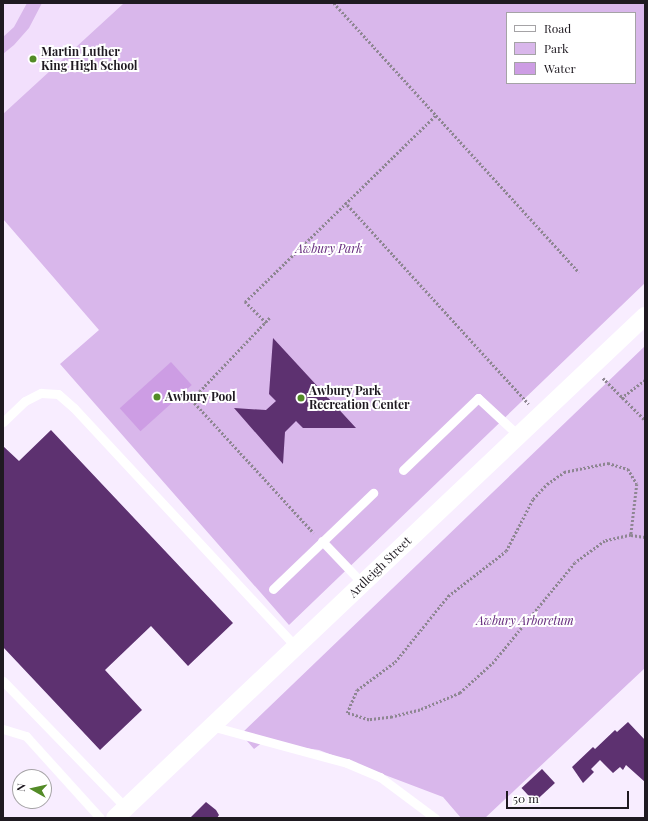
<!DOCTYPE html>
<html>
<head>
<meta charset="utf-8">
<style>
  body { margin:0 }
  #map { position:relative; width:648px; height:821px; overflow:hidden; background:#f8edff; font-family:"Playfair Display",serif }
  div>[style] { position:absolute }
  .built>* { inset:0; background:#f2dffc }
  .green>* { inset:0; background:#d9b7eb }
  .water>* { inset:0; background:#cd9de4; transform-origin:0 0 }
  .building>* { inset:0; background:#5d3170; transform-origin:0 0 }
  .path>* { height:2.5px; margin-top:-1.25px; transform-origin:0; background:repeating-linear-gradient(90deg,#8e8692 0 2px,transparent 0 4px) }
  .service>* { height:9px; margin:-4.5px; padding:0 4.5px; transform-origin:4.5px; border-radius:4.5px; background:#fff }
  .minor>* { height:18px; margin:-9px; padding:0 9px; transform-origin:9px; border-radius:9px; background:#fff }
  .dots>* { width:11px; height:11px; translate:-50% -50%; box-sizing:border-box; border:2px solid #fff; border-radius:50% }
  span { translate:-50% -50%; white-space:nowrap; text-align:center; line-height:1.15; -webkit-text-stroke:4px #fff; paint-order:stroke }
  .poi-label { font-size:12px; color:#1f1a21; font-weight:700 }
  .left { translate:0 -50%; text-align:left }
  .park-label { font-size:12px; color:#63287b; font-style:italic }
  .street-label { font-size:12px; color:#1f1a21 }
  .frame { position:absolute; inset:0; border:4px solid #1f1a21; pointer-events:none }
  .legend { position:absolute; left:506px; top:12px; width:130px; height:72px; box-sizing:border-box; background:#fff; border:1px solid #a5a3a6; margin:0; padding:5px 7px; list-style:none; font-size:12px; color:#1f1a21 }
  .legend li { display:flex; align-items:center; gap:8px; height:20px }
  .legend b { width:20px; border:1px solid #a5a3a6 }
  .north { position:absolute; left:12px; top:769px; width:40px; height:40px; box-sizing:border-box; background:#fff; border:1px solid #a5a3a6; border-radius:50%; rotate:278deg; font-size:11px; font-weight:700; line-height:16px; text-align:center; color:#1f1a21 }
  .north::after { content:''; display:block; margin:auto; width:14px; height:18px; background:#538b27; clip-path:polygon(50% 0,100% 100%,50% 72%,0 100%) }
  .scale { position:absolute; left:506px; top:791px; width:123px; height:18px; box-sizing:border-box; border:2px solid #1f1a21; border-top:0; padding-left:5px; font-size:12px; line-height:14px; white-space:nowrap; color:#1f1a21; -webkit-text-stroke:3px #fff; paint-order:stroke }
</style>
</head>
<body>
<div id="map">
  <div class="built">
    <div style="clip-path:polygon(3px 3px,124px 3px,3px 114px)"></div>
  </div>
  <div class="green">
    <div style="clip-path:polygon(27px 3px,42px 3px,29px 28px,14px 45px,3px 54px,3px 37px,14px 27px)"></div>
    <div style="clip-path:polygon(evenodd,124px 3px,645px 3px,645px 283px,289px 625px,60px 364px,99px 330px,3px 219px,3px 114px,124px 3px,507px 13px,635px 13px,635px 83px,507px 83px,507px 13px)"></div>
    <div style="clip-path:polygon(645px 346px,645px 668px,485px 818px,461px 818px,443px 797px,319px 750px,263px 742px,254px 749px,241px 734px)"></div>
  </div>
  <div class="water">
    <div style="left:171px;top:362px;width:31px;height:69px;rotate:48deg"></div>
  </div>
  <div class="building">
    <div style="clip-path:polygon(273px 338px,356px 428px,303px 428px,296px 421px,285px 432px,283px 464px,234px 408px,266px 410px,276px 401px,269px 394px)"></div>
    <div style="clip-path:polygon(51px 430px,233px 623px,188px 666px,151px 626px,105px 670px,142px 710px,100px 750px,3px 647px,3px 446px,19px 461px)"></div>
    <div style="clip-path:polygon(628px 722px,645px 740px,645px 782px,626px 765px,623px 770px,620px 767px,613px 773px,600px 760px,591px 769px,594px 772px,583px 783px,572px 767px,593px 747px,595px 749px,615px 730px,617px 732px)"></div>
    <div style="left:542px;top:769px;width:19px;height:28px;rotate:47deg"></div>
    <div style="clip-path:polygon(206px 802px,216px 810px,219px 815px,217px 818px,190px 818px)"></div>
  </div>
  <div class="path">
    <div style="left:334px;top:3px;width:364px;rotate:47.7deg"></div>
    <div style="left:345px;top:202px;width:273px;rotate:47.7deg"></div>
    <div style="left:270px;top:318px;width:113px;rotate:133.6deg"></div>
    <div style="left:192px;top:400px;width:180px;rotate:47.5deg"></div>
    <div style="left:266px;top:323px;width:30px;rotate:-135deg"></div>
    <div style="left:245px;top:302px;width:267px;rotate:-44.4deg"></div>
    <div style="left:603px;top:378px;width:59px;rotate:45deg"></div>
    <div style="left:621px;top:398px;width:30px;rotate:-37deg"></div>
    <div style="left:608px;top:463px;width:21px;rotate:17deg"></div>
    <div style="left:628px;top:469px;width:17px;rotate:59deg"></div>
    <div style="left:637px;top:484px;width:51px;rotate:96.7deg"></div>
    <div style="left:631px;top:535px;width:27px;rotate:167deg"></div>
    <div style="left:605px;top:541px;width:37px;rotate:144deg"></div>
    <div style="left:575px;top:563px;width:128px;rotate:129.3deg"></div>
    <div style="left:494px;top:662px;width:46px;rotate:137.6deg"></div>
    <div style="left:460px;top:693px;width:43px;rotate:157deg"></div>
    <div style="left:420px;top:710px;width:29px;rotate:166deg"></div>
    <div style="left:392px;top:717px;width:23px;rotate:173deg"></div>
    <div style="left:369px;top:720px;width:23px;rotate:-162deg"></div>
    <div style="left:347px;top:713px;width:25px;rotate:-67deg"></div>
    <div style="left:357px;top:690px;width:47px;rotate:-36.4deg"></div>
    <div style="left:395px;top:662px;width:85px;rotate:-51.2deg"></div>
    <div style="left:448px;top:596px;width:73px;rotate:-37.8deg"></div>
    <div style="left:506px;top:551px;width:59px;rotate:-62.6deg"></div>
    <div style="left:533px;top:499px;width:21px;rotate:-47deg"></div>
    <div style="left:547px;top:484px;width:21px;rotate:-35deg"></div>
    <div style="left:564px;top:472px;width:45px;rotate:-11.6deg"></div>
    <div style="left:631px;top:535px;width:14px;rotate:8deg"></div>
  </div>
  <div class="service">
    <div style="left:3px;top:422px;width:30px;rotate:-44deg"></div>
    <div style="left:25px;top:401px;width:18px;rotate:-27deg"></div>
    <div style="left:41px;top:393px;width:17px;rotate:3deg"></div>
    <div style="left:58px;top:394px;width:21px;rotate:41deg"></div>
    <div style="left:74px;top:408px;width:326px;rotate:47.1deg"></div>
    <div style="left:403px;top:470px;width:104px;rotate:-43.8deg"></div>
    <div style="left:478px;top:398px;width:56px;rotate:42.8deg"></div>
    <div style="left:322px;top:541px;width:59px;rotate:46.4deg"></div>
    <div style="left:273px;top:589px;width:139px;rotate:-43.8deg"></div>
    <div style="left:3px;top:681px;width:177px;rotate:45.9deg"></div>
    <div style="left:211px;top:726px;width:141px;rotate:15.2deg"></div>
    <div style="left:347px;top:763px;width:36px;rotate:23deg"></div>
    <div style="left:380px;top:777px;width:69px;rotate:36.7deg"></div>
    <div style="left:3px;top:729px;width:24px;rotate:17deg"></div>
    <div style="left:26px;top:736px;width:110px;rotate:47.9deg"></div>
  </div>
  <div class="minor">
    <div style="left:115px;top:818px;width:730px;rotate:-43.45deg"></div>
  </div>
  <div class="dots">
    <div style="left:33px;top:59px;background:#538b27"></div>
    <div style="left:157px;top:397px;background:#538b27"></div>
    <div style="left:301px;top:398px;background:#538b27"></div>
  </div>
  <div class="poi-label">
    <span class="left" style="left:41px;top:59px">Martin Luther<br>King High School</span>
    <span class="left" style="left:309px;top:398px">Awbury Park<br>Recreation Center</span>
    <span class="left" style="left:165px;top:397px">Awbury Pool</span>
  </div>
  <div class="park-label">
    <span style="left:329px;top:249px">Awbury Park</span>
    <span style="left:525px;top:621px">Awbury Arboretum</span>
  </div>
  <div class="street-label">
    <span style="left:380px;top:567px;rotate:-44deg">Ardleigh Street</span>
  </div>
  <div class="frame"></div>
  <ul class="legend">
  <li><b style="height:5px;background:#fff"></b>Road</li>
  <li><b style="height:11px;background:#d9b7eb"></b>Park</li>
  <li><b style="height:11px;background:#cd9de4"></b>Water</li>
  </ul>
  <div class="north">N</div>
  <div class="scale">50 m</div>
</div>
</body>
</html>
